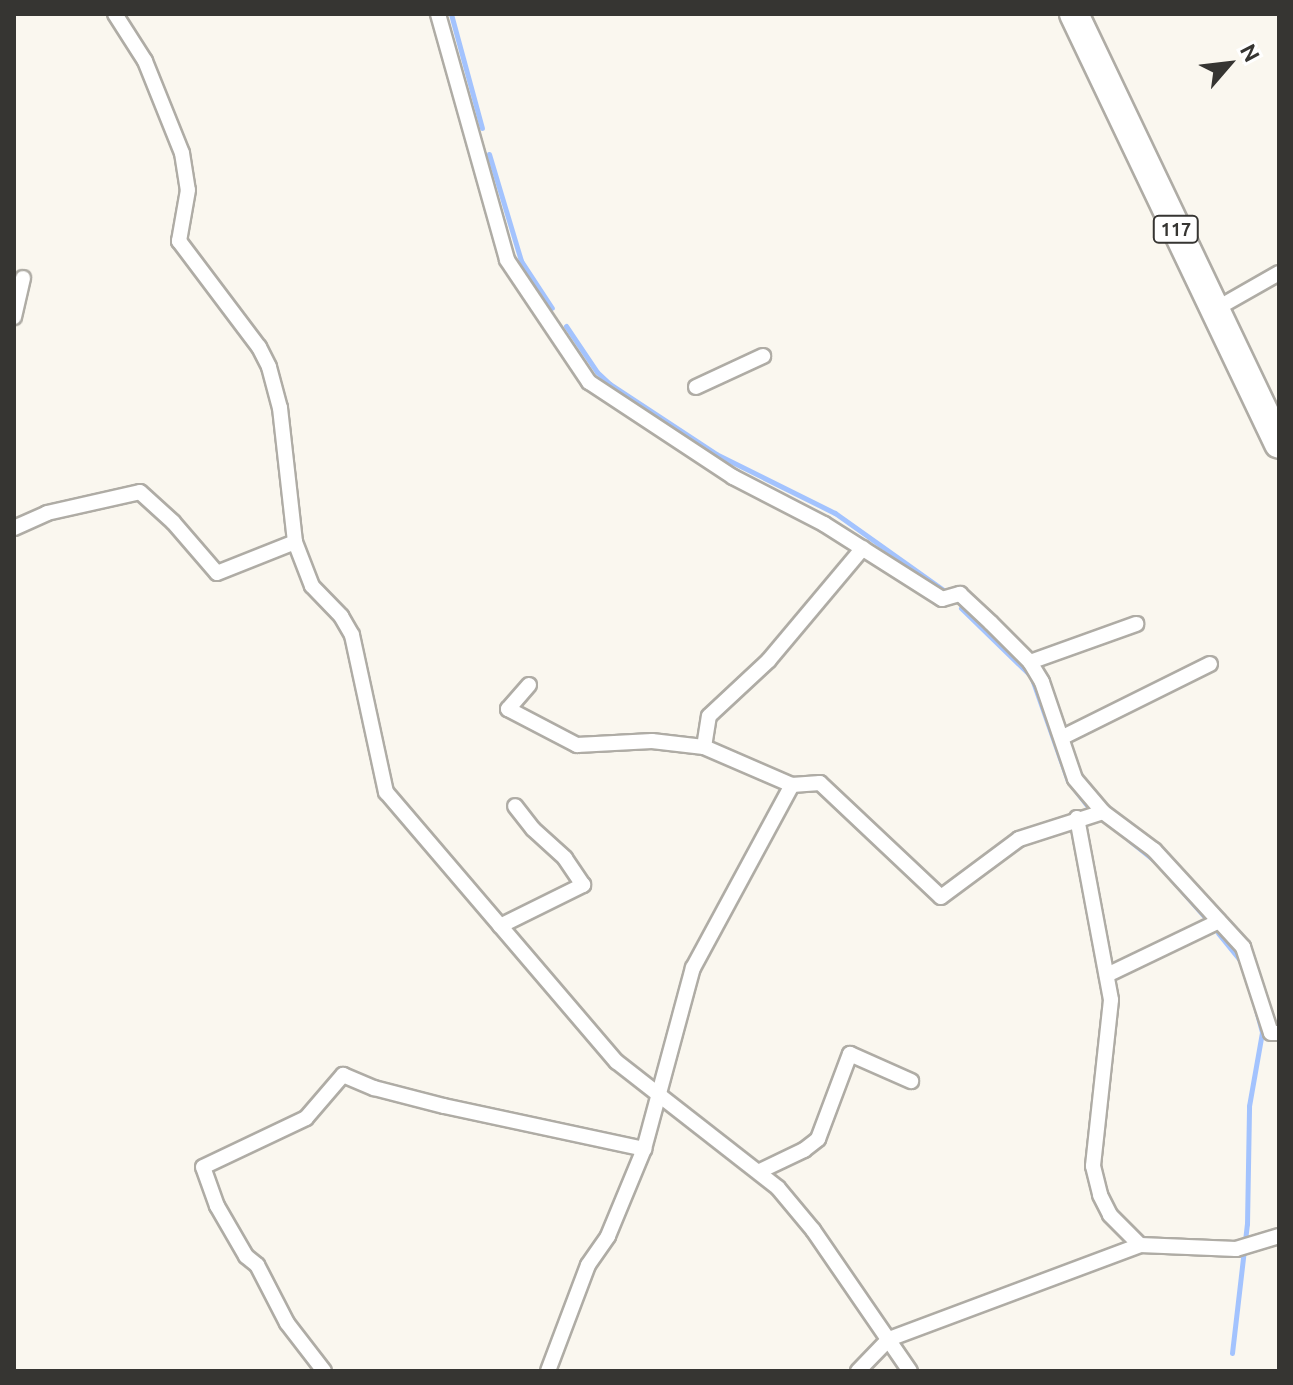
<!DOCTYPE html>
<html>
<head>
<meta charset="utf-8">
<style>
  body { margin:0 }
  #map { position:relative; width:1293px; height:1385px; overflow:hidden; background:#faf7ef; font-family:Ubuntu,sans-serif }
  div>[style] { position:absolute }
  .stream>* { height:5px; margin:-2.5px; padding:0 2.5px; transform-origin:2.5px; border-radius:2.5px; background:#a3c3fe }
  .roads { filter:drop-shadow(2px 0 #afaca5) drop-shadow(-2px 0 #afaca5) drop-shadow(0 2px #afaca5) drop-shadow(0 -2px #afaca5) }
  .street>* { height:14px; margin:-7px; padding:0 7px; transform-origin:7px; border-radius:7px; background:#fff }
  .highway>* { height:28px; margin:-14px; padding:0 14px; transform-origin:14px; border-radius:14px; background:#fff }
  span { translate:-50% -50%; white-space:nowrap; text-align:center; line-height:1.15; -webkit-text-stroke:6px #fff; paint-order:stroke }
  .shield-label span { padding:2px 6px; background:#fff; border:2px solid; border-radius:6px; -webkit-text-stroke-width:0 }
  .shield-label { font-size:18px; color:#363532; font-weight:700 }
  .frame { position:absolute; inset:0; border:16px solid #363532; pointer-events:none }
  .north { position:absolute; left:1189px; top:24px; width:80px; height:80px; -webkit-text-stroke:6px #fff; paint-order:stroke; rotate:62deg; font-size:22px; font-weight:700; line-height:32px; text-align:center; color:#363532 }
  .north::after { content:''; display:block; margin:auto; width:28px; height:36px; background:#363532; clip-path:polygon(50% 0,100% 100%,50% 72%,0 100%) }
</style>
</head>
<body>
<div id="map">
  <div class="stream">
    <div style="left:451px;top:14px;width:118px;rotate:74.8deg"></div>
    <div style="left:489px;top:154px;width:112px;rotate:73.3deg"></div>
    <div style="left:521px;top:261px;width:56px;rotate:56.6deg"></div>
    <div style="left:566px;top:326px;width:55px;rotate:56deg"></div>
    <div style="left:597px;top:372px;width:18px;rotate:43deg"></div>
    <div style="left:610px;top:384px;width:127px;rotate:33.4deg"></div>
    <div style="left:716px;top:454px;width:133px;rotate:26.4deg"></div>
    <div style="left:835px;top:513px;width:136px;rotate:35.4deg"></div>
    <div style="left:961px;top:608px;width:98px;rotate:44.2deg"></div>
    <div style="left:1031px;top:676px;width:111px;rotate:70.6deg"></div>
    <div style="left:1068px;top:781px;width:31px;rotate:52deg"></div>
    <div style="left:1129px;top:840px;width:33px;rotate:39deg"></div>
    <div style="left:1167px;top:874px;width:56px;rotate:48.6deg"></div>
    <div style="left:1218px;top:933px;width:38px;rotate:51deg"></div>
    <div style="left:1232px;top:1353px;width:130px;rotate:-83.4deg"></div>
    <div style="left:1247px;top:1224px;width:118px;rotate:-89deg"></div>
    <div style="left:1249px;top:1106px;width:75px;rotate:-80deg"></div>
    <div style="left:1262px;top:1032px;width:30px;rotate:-105deg"></div>
  </div>
  <div class="roads">
    <div class="street">
      <div style="left:115px;top:14px;width:56px;rotate:57.4deg"></div>
      <div style="left:145px;top:61px;width:99px;rotate:68.1deg"></div>
      <div style="left:182px;top:153px;width:37px;rotate:81deg"></div>
      <div style="left:188px;top:190px;width:52px;rotate:100deg"></div>
      <div style="left:179px;top:241px;width:133px;rotate:53deg"></div>
      <div style="left:259px;top:347px;width:22px;rotate:63deg"></div>
      <div style="left:269px;top:367px;width:42px;rotate:75deg"></div>
      <div style="left:280px;top:408px;width:135px;rotate:83.6deg"></div>
      <div style="left:295px;top:542px;width:47px;rotate:68.9deg"></div>
      <div style="left:312px;top:586px;width:42px;rotate:46deg"></div>
      <div style="left:341px;top:616px;width:22px;rotate:60deg"></div>
      <div style="left:352px;top:635px;width:161px;rotate:77.8deg"></div>
      <div style="left:386px;top:792px;width:355px;rotate:49.5deg"></div>
      <div style="left:617px;top:1062px;width:204px;rotate:38deg"></div>
      <div style="left:778px;top:1188px;width:55px;rotate:50.2deg"></div>
      <div style="left:813px;top:1230px;width:171px;rotate:55.5deg"></div>
      <div style="left:438px;top:14px;width:255px;rotate:74.3deg"></div>
      <div style="left:507px;top:260px;width:147px;rotate:56.1deg"></div>
      <div style="left:589px;top:382px;width:173px;rotate:33.4deg"></div>
      <div style="left:733px;top:477px;width:102px;rotate:27.3deg"></div>
      <div style="left:824px;top:524px;width:140px;rotate:32.4deg"></div>
      <div style="left:942px;top:599px;width:19px;rotate:-16deg"></div>
      <div style="left:960px;top:594px;width:42px;rotate:43.1deg"></div>
      <div style="left:991px;top:623px;width:55px;rotate:45deg"></div>
      <div style="left:1030px;top:662px;width:23px;rotate:59deg"></div>
      <div style="left:1042px;top:682px;width:102px;rotate:71.2deg"></div>
      <div style="left:1075px;top:779px;width:43px;rotate:49.7deg"></div>
      <div style="left:1103px;top:812px;width:64px;rotate:36.7deg"></div>
      <div style="left:1154px;top:850px;width:132px;rotate:47.5deg"></div>
      <div style="left:1243px;top:947px;width:90px;rotate:72deg"></div>
      <div style="left:1271px;top:1033px;width:8px"></div>
      <div style="left:1214px;top:310px;width:75px;rotate:-29.6deg"></div>
      <div style="left:14px;top:317px;width:40px;rotate:-77deg"></div>
      <div style="left:696px;top:387px;width:74px;rotate:-24.8deg"></div>
      <div style="left:14px;top:528px;width:36px;rotate:-24deg"></div>
      <div style="left:47px;top:513px;width:95px;rotate:-12.7deg"></div>
      <div style="left:140px;top:492px;width:45px;rotate:42.3deg"></div>
      <div style="left:173px;top:522px;width:67px;rotate:49.2deg"></div>
      <div style="left:217px;top:573px;width:84px;rotate:-21.7deg"></div>
      <div style="left:1030px;top:662px;width:113px;rotate:-19.7deg"></div>
      <div style="left:529px;top:685px;width:32px;rotate:131deg"></div>
      <div style="left:508px;top:709px;width:78px;rotate:27.6deg"></div>
      <div style="left:577px;top:745px;width:75px;rotate:-3.1deg"></div>
      <div style="left:652px;top:741px;width:52px;rotate:6.6deg"></div>
      <div style="left:704px;top:747px;width:96px;rotate:23.4deg"></div>
      <div style="left:792px;top:785px;width:28px;rotate:-4deg"></div>
      <div style="left:820px;top:783px;width:166px;rotate:43.3deg"></div>
      <div style="left:941px;top:897px;width:97px;rotate:-36.6deg"></div>
      <div style="left:1019px;top:839px;width:88px;rotate:-17.8deg"></div>
      <div style="left:1063px;top:737px;width:164px;rotate:-26.4deg"></div>
      <div style="left:704px;top:747px;width:31px;rotate:-81deg"></div>
      <div style="left:709px;top:716px;width:82px;rotate:-43deg"></div>
      <div style="left:769px;top:660px;width:146px;rotate:-50deg"></div>
      <div style="left:1077px;top:818px;width:185px;rotate:79.4deg"></div>
      <div style="left:1111px;top:1000px;width:167px;rotate:96.2deg"></div>
      <div style="left:1093px;top:1166px;width:30px;rotate:76deg"></div>
      <div style="left:1100px;top:1195px;width:22px;rotate:63deg"></div>
      <div style="left:1110px;top:1215px;width:42px;rotate:45deg"></div>
      <div style="left:500px;top:926px;width:93px;rotate:-26.3deg"></div>
      <div style="left:583px;top:885px;width:32px;rotate:-124deg"></div>
      <div style="left:565px;top:858px;width:43px;rotate:-137.8deg"></div>
      <div style="left:533px;top:829px;width:29px;rotate:-128deg"></div>
      <div style="left:1107px;top:975px;width:124px;rotate:-25.7deg"></div>
      <div style="left:760px;top:1171px;width:49px;rotate:-25.5deg"></div>
      <div style="left:804px;top:1150px;width:18px;rotate:-38deg"></div>
      <div style="left:818px;top:1139px;width:91px;rotate:-69.4deg"></div>
      <div style="left:850px;top:1054px;width:67px;rotate:23.9deg"></div>
      <div style="left:324px;top:1371px;width:61px;rotate:-127.6deg"></div>
      <div style="left:287px;top:1323px;width:65px;rotate:-117.3deg"></div>
      <div style="left:257px;top:1265px;width:14px;rotate:-141deg"></div>
      <div style="left:246px;top:1256px;width:58px;rotate:-120.1deg"></div>
      <div style="left:217px;top:1206px;width:41px;rotate:-109.7deg"></div>
      <div style="left:203px;top:1167px;width:114px;rotate:-25.4deg"></div>
      <div style="left:306px;top:1118px;width:57px;rotate:-49.3deg"></div>
      <div style="left:343px;top:1075px;width:34px;rotate:23deg"></div>
      <div style="left:374px;top:1088px;width:72px;rotate:14.4deg"></div>
      <div style="left:444px;top:1106px;width:205px;rotate:12.1deg"></div>
      <div style="left:548px;top:1371px;width:113px;rotate:-69.3deg"></div>
      <div style="left:588px;top:1265px;width:35px;rotate:-55deg"></div>
      <div style="left:608px;top:1236px;width:94px;rotate:-67.5deg"></div>
      <div style="left:644px;top:1149px;width:188px;rotate:-74.9deg"></div>
      <div style="left:693px;top:968px;width:208px;rotate:-61.6deg"></div>
      <div style="left:858px;top:1371px;width:45px;rotate:-45.9deg"></div>
      <div style="left:889px;top:1339px;width:268px;rotate:-20.5deg"></div>
      <div style="left:1140px;top:1245px;width:96px;rotate:2.4deg"></div>
      <div style="left:1236px;top:1249px;width:45px;rotate:-16.8deg"></div>
    </div>
    <div class="highway">
      <div style="left:1074px;top:14px;width:476px;rotate:64.5deg"></div>
    </div>
  </div>
  <div class="shield-label">
    <span style="left:1176px;top:229px">117</span>
  </div>
  <div class="frame"></div>
  <div class="north">N</div>
</div>
</body>
</html>
